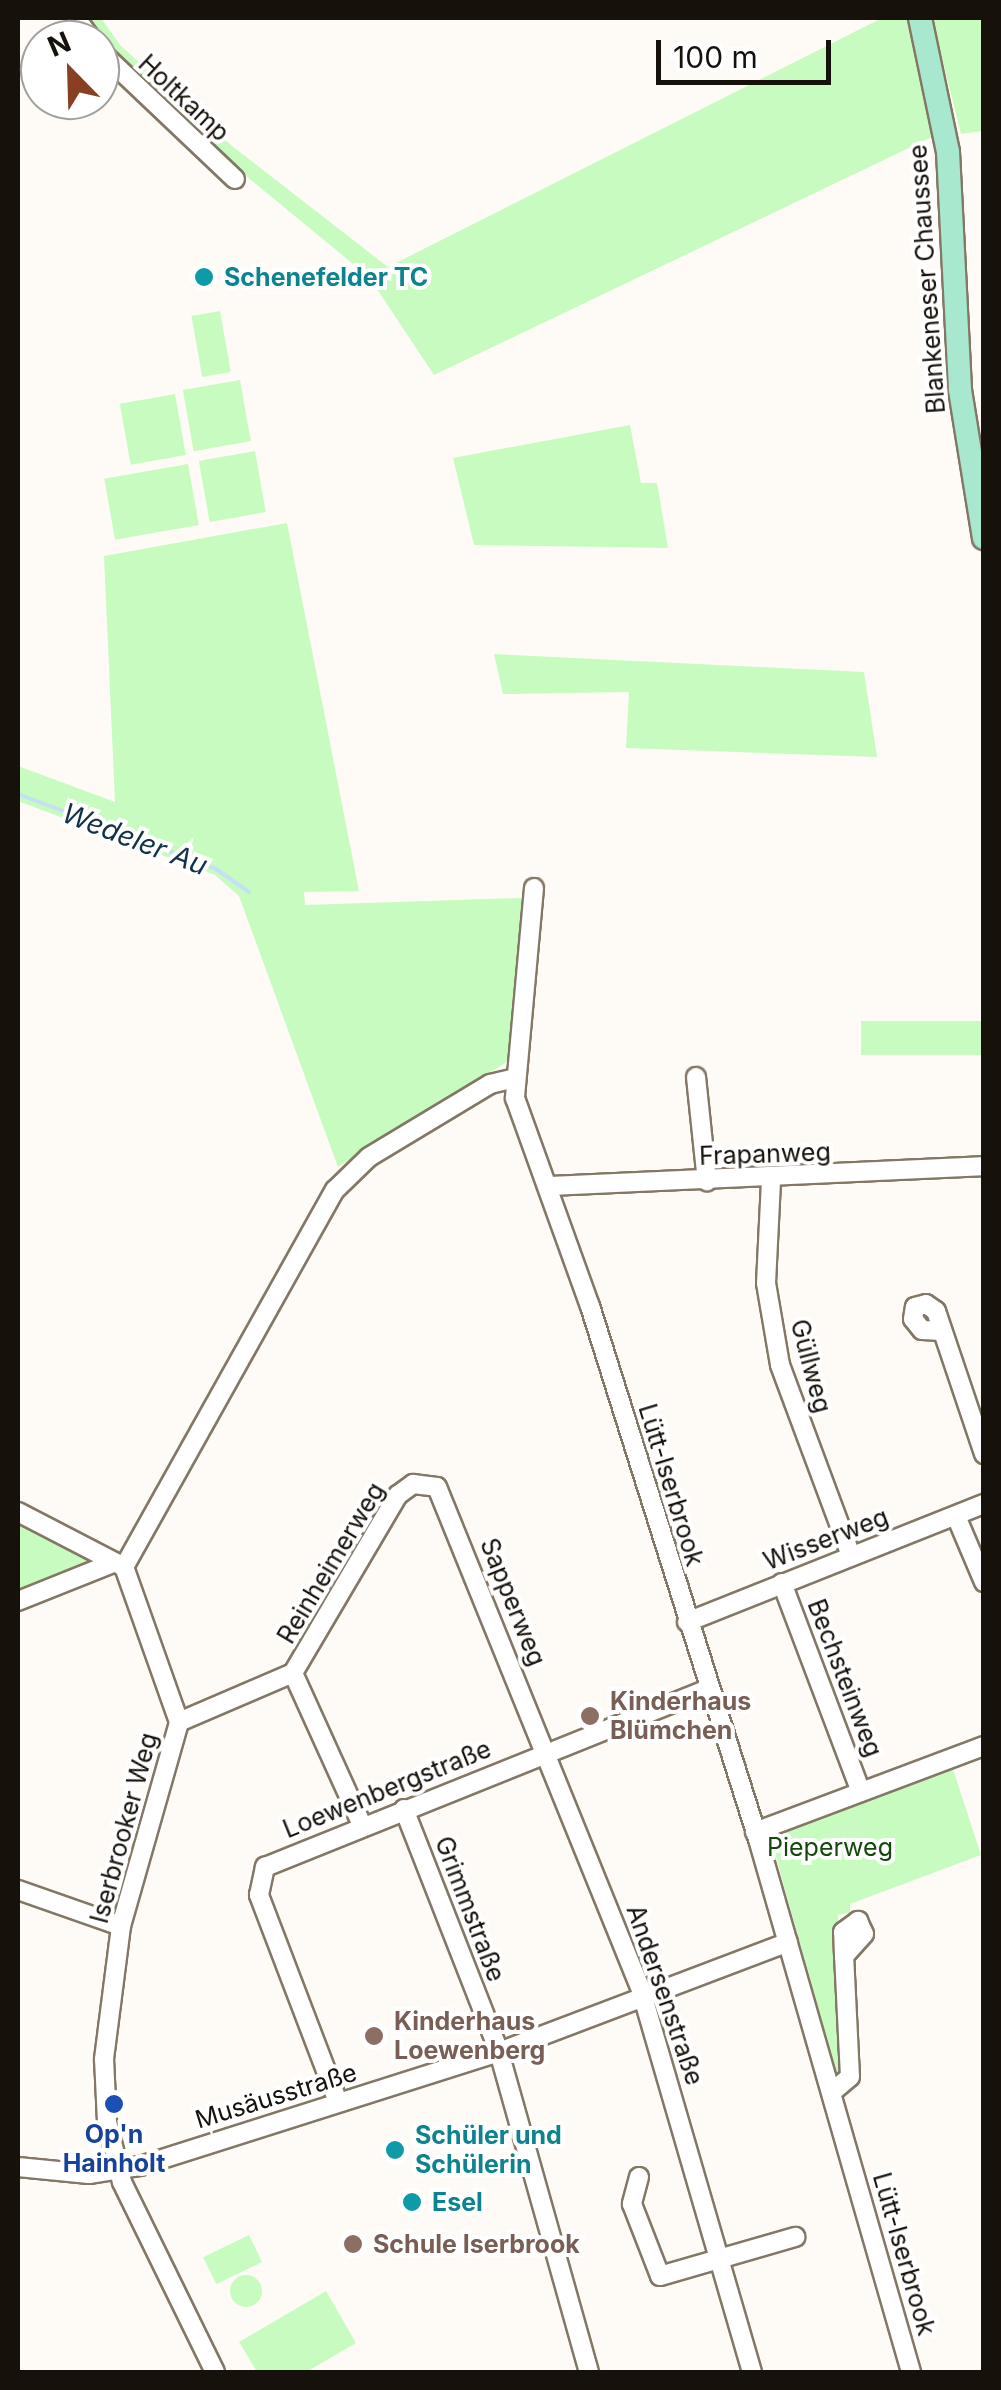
<!DOCTYPE html>
<html>
<head>
<meta charset="utf-8">
<style>
  body { margin:0 }
  #map { position:relative; width:1001px; height:2390px; overflow:hidden; background:#fefbf7; font-family:Inter,sans-serif }
  div>[style] { position:absolute }
  .green>* { inset:0; background:#c7fbbf; transform-origin:0 0 }
  .round { border-radius:50% }
  .stream>* { height:4px; margin:-2px; padding:0 2px; transform-origin:2px; border-radius:2px; background:#c4e0f4 }
  .roads { filter:drop-shadow(2px 0 #837765) drop-shadow(-2px 0 #837765) drop-shadow(0 2px #837765) drop-shadow(0 -2px #837765) }
  .minor>* { height:18px; margin:-9px; padding:0 9px; transform-origin:9px; border-radius:9px; background:#fff }
  .major>* { height:22px; margin:-11px; padding:0 11px; transform-origin:11px; border-radius:11px; background:#a8e8ce }
  .dots>* { width:28px; height:28px; translate:-50% -50%; box-sizing:border-box; border:5px solid #fff; border-radius:50% }
  span { translate:-50% -50%; white-space:nowrap; text-align:center; line-height:1.15; -webkit-text-stroke:8px #fff; paint-order:stroke }
  .street-label { font-size:25px; color:#16110a }
  .culture-label { font-size:25px; color:#0d838f; font-weight:700 }
  .left { translate:0 -50%; text-align:left }
  .education-label { font-size:25px; color:#785e54; font-weight:700 }
  .park-label { font-size:25px; color:#14490c }
  .transit-label { font-size:25px; color:#164399; font-weight:700 }
  .water-label { font-size:28px; color:#123247; font-style:italic }
  .frame { position:absolute; inset:0; border:20px solid #16110a; pointer-events:none }
  .north { position:absolute; left:20px; top:20px; width:100px; height:100px; box-sizing:border-box; background:#fff; border:2px solid #a2a09d; border-radius:50%; rotate:337deg; font-size:28px; font-weight:700; line-height:40px; text-align:center; color:#16110a }
  .north::after { content:''; display:block; margin:auto; width:35px; height:45px; background:#894022; clip-path:polygon(50% 0,100% 100%,50% 72%,0 100%) }
  .scale { position:absolute; left:656px; top:40px; width:175px; height:45px; box-sizing:border-box; border:5px solid #16110a; border-top:0; padding-left:12px; font-size:30px; line-height:35px; white-space:nowrap; color:#16110a; -webkit-text-stroke:8px #fff; paint-order:stroke }
</style>
</head>
<body>
<div id="map">
  <div class="green">
    <div style="clip-path:polygon(87px 18px,101px 18px,121px 46px,232px 146px,388px 267px,882px 18px,908px 18px,934px 136px,434px 375px,369px 277px,223px 157px,112px 53px)"></div>
    <div style="clip-path:polygon(932px 18px,983px 18px,983px 131px,961px 134px)"></div>
    <div style="left:220px;top:311px;width:62px;height:29px;rotate:80deg"></div>
    <div style="left:240px;top:380px;width:62px;height:58px;rotate:80deg"></div>
    <div style="left:175px;top:394px;width:62px;height:56px;rotate:80deg"></div>
    <div style="clip-path:polygon(630px 425px,641px 483px,657px 483px,668px 548px,474px 545px,453px 458px)"></div>
    <div style="left:255px;top:451px;width:62px;height:57px;rotate:80deg"></div>
    <div style="left:188px;top:464px;width:62px;height:85px;rotate:80deg"></div>
    <div style="clip-path:polygon(287px 523px,359px 891px,304px 892px,305px 905px,521px 898px,530px 905px,510px 1060px,338px 1167px,239px 896px,215px 875px,18px 801px,18px 766px,115px 802px,104px 556px)"></div>
    <div style="clip-path:polygon(494px 654px,864px 672px,877px 757px,626px 748px,629px 692px,503px 694px)"></div>
    <div style="left:983px;top:1021px;width:34px;height:122px;rotate:90deg"></div>
    <div style="clip-path:polygon(18px 1522px,91px 1558px,85px 1567px,18px 1591px)"></div>
    <div style="clip-path:polygon(952px 1766px,981px 1855px,850px 1904px,850px 1913px,838px 1915px,844px 2074px,839px 2082px,772px 1843px,788px 1830px)"></div>
    <div style="left:249px;top:2235px;width:30px;height:51px;rotate:64deg"></div>
    <div class="round" style="left:230px;top:2275px;width:32px;height:32px"></div>
    <div style="clip-path:polygon(326px 2291px,356px 2343px,306px 2372px,257px 2372px,239px 2342px)"></div>
  </div>
  <div class="stream">
    <div style="left:18px;top:794px;width:212px;rotate:20.7deg"></div>
    <div style="left:216px;top:869px;width:40px;rotate:34.9deg"></div>
  </div>
  <div class="roads">
    <div class="minor">
      <div style="left:76px;top:18px;width:27px;rotate:54deg"></div>
      <div style="left:100px;top:51px;width:186px;rotate:43.5deg"></div>
      <div style="left:534px;top:888px;width:211px;rotate:95.2deg"></div>
      <div style="left:515px;top:1098px;width:221px;rotate:70.2deg"></div>
      <div style="left:590px;top:1306px;width:559px;rotate:72.51deg"></div>
      <div style="left:758px;top:1839px;width:555px;rotate:73.98deg"></div>
      <div style="left:696px;top:1077px;width:105px;rotate:84deg"></div>
      <div style="left:771px;top:1181px;width:102px;rotate:92.8deg"></div>
      <div style="left:766px;top:1283px;width:83px;rotate:80.3deg"></div>
      <div style="left:780px;top:1365px;width:204px;rotate:69.6deg"></div>
      <div style="left:548px;top:1186px;width:436px;rotate:-2.6deg"></div>
      <div style="left:942px;top:1331px;width:20px;rotate:-177deg"></div>
      <div style="left:922px;top:1330px;width:14px;rotate:-129deg"></div>
      <div style="left:913px;top:1319px;width:12px;rotate:-81deg"></div>
      <div style="left:915px;top:1307px;width:11px;rotate:-15deg"></div>
      <div style="left:926px;top:1304px;width:12px;rotate:35deg"></div>
      <div style="left:936px;top:1311px;width:151px;rotate:71.4deg"></div>
      <div style="left:18px;top:1512px;width:119px;rotate:27.4deg"></div>
      <div style="left:956px;top:1516px;width:72px;rotate:67deg"></div>
      <div style="left:782px;top:1583px;width:223px;rotate:69.3deg"></div>
      <div style="left:18px;top:1601px;width:102px;rotate:-21.8deg"></div>
      <div style="left:687px;top:1622px;width:320px;rotate:-21.7deg"></div>
      <div style="left:293px;top:1673px;width:167px;rotate:65.6deg"></div>
      <div style="left:179px;top:1722px;width:124px;rotate:-23.3deg"></div>
      <div style="left:293px;top:1673px;width:207px;rotate:-59.5deg"></div>
      <div style="left:398px;top:1495px;width:19px;rotate:-36deg"></div>
      <div style="left:413px;top:1484px;width:24px;rotate:7deg"></div>
      <div style="left:437px;top:1487px;width:543px;rotate:67.92deg"></div>
      <div style="left:641px;top:1990px;width:398px;rotate:73.8deg"></div>
      <div style="left:404px;top:1809px;width:261px;rotate:68.6deg"></div>
      <div style="left:499px;top:2052px;width:332px;rotate:74.3deg"></div>
      <div style="left:755px;top:1832px;width:245px;rotate:-20.6deg"></div>
      <div style="left:18px;top:1890px;width:109px;rotate:19.3deg"></div>
      <div style="left:832px;top:2092px;width:23px;rotate:-40deg"></div>
      <div style="left:850px;top:2077px;width:121px;rotate:-92.8deg"></div>
      <div style="left:844px;top:1956px;width:24px;rotate:-92deg"></div>
      <div style="left:843px;top:1932px;width:19px;rotate:-36deg"></div>
      <div style="left:858px;top:1921px;width:14px;rotate:65deg"></div>
      <div style="left:864px;top:1934px;width:30px;rotate:132deg"></div>
      <div style="left:338px;top:2102px;width:222px;rotate:-110.9deg"></div>
      <div style="left:259px;top:1895px;width:29px;rotate:-78deg"></div>
      <div style="left:265px;top:1867px;width:477px;rotate:-21.9deg"></div>
      <div style="left:18px;top:2167px;width:71px;rotate:5.6deg"></div>
      <div style="left:89px;top:2174px;width:52px;rotate:-8.9deg"></div>
      <div style="left:140px;top:2166px;width:377px;rotate:-17.6deg"></div>
      <div style="left:499px;top:2052px;width:309px;rotate:-20.8deg"></div>
      <div style="left:639px;top:2177px;width:28px;rotate:105deg"></div>
      <div style="left:632px;top:2204px;width:77px;rotate:68.7deg"></div>
      <div style="left:660px;top:2276px;width:141px;rotate:-16.1deg"></div>
      <div style="left:215px;top:2372px;width:212px;rotate:-116.1deg"></div>
      <div style="left:122px;top:2182px;width:62px;rotate:-104deg"></div>
      <div style="left:107px;top:2122px;width:63px;rotate:-92.7deg"></div>
      <div style="left:104px;top:2059px;width:134px;rotate:-82.7deg"></div>
      <div style="left:121px;top:1926px;width:212px;rotate:-74.1deg"></div>
      <div style="left:179px;top:1722px;width:164px;rotate:-109.5deg"></div>
      <div style="left:124px;top:1567px;width:432px;rotate:-60.8deg"></div>
      <div style="left:335px;top:1190px;width:47px;rotate:-44.1deg"></div>
      <div style="left:369px;top:1157px;width:141px;rotate:-31.1deg"></div>
      <div style="left:490px;top:1084px;width:23px;rotate:-13deg"></div>
    </div>
    <div class="major">
      <div style="left:920px;top:18px;width:137px;rotate:78.2deg"></div>
      <div style="left:948px;top:152px;width:238px;rotate:87.1deg"></div>
      <div style="left:960px;top:390px;width:150px;rotate:80.8deg"></div>
    </div>
  </div>
  <div class="dots">
    <div style="left:204px;top:277px;background:#0f9aa8"></div>
    <div style="left:590px;top:1716px;background:#8d6e63"></div>
    <div style="left:374px;top:2036px;background:#8d6e63"></div>
    <div style="left:114px;top:2104px;background:#1a4fb4"></div>
    <div style="left:395px;top:2150px;background:#0f9aa8"></div>
    <div style="left:412px;top:2202px;background:#0f9aa8"></div>
    <div style="left:353px;top:2244px;background:#8d6e63"></div>
  </div>
  <div class="street-label">
    <span style="left:184px;top:98px;rotate:43deg">Holtkamp</span>
    <span style="left:927px;top:279px;rotate:-94deg">Blankeneser Chaussee</span>
    <span style="left:765px;top:1154px;rotate:-2deg">Frapanweg</span>
    <span style="left:811px;top:1366px;rotate:75deg">Güllweg</span>
    <span style="left:671px;top:1485px;rotate:73deg">Lütt-Iserbrook</span>
    <span style="left:826px;top:1539px;rotate:-21deg">Wisserweg</span>
    <span style="left:331px;top:1563px;rotate:-59deg">Reinheimerweg</span>
    <span style="left:513px;top:1602px;rotate:68deg">Sapperweg</span>
    <span style="left:845px;top:1678px;rotate:69deg">Bechsteinweg</span>
    <span style="left:387px;top:1789px;rotate:-22deg">Loewenbergstraße</span>
    <span style="left:124px;top:1828px;rotate:-75deg">Iserbrooker Weg</span>
    <span style="left:470px;top:1909px;rotate:69deg">Grimmstraße</span>
    <span style="left:665px;top:1995px;rotate:71deg">Andersenstraße</span>
    <span style="left:276px;top:2096px;rotate:-17deg">Musäusstraße</span>
    <span style="left:904px;top:2254px;rotate:74deg">Lütt-Iserbrook</span>
  </div>
  <div class="culture-label">
    <span class="left" style="left:224px;top:277px">Schenefelder TC</span>
    <span class="left" style="left:415px;top:2150px">Schüler und<br>Schülerin</span>
    <span class="left" style="left:432px;top:2202px">Esel</span>
  </div>
  <div class="education-label">
    <span class="left" style="left:610px;top:1716px">Kinderhaus<br>Blümchen</span>
    <span class="left" style="left:394px;top:2036px">Kinderhaus<br>Loewenberg</span>
    <span class="left" style="left:373px;top:2244px">Schule Iserbrook</span>
  </div>
  <div class="park-label">
    <span style="left:830px;top:1847px">Pieperweg</span>
  </div>
  <div class="transit-label">
    <span style="left:114px;top:2149px">Op'n<br>Hainholt</span>
  </div>
  <div class="water-label">
    <span style="left:135px;top:839px;rotate:21deg">Wedeler Au</span>
  </div>
  <div class="frame"></div>
  <div class="north">N</div>
  <div class="scale">100 m</div>
</div>
</body>
</html>
